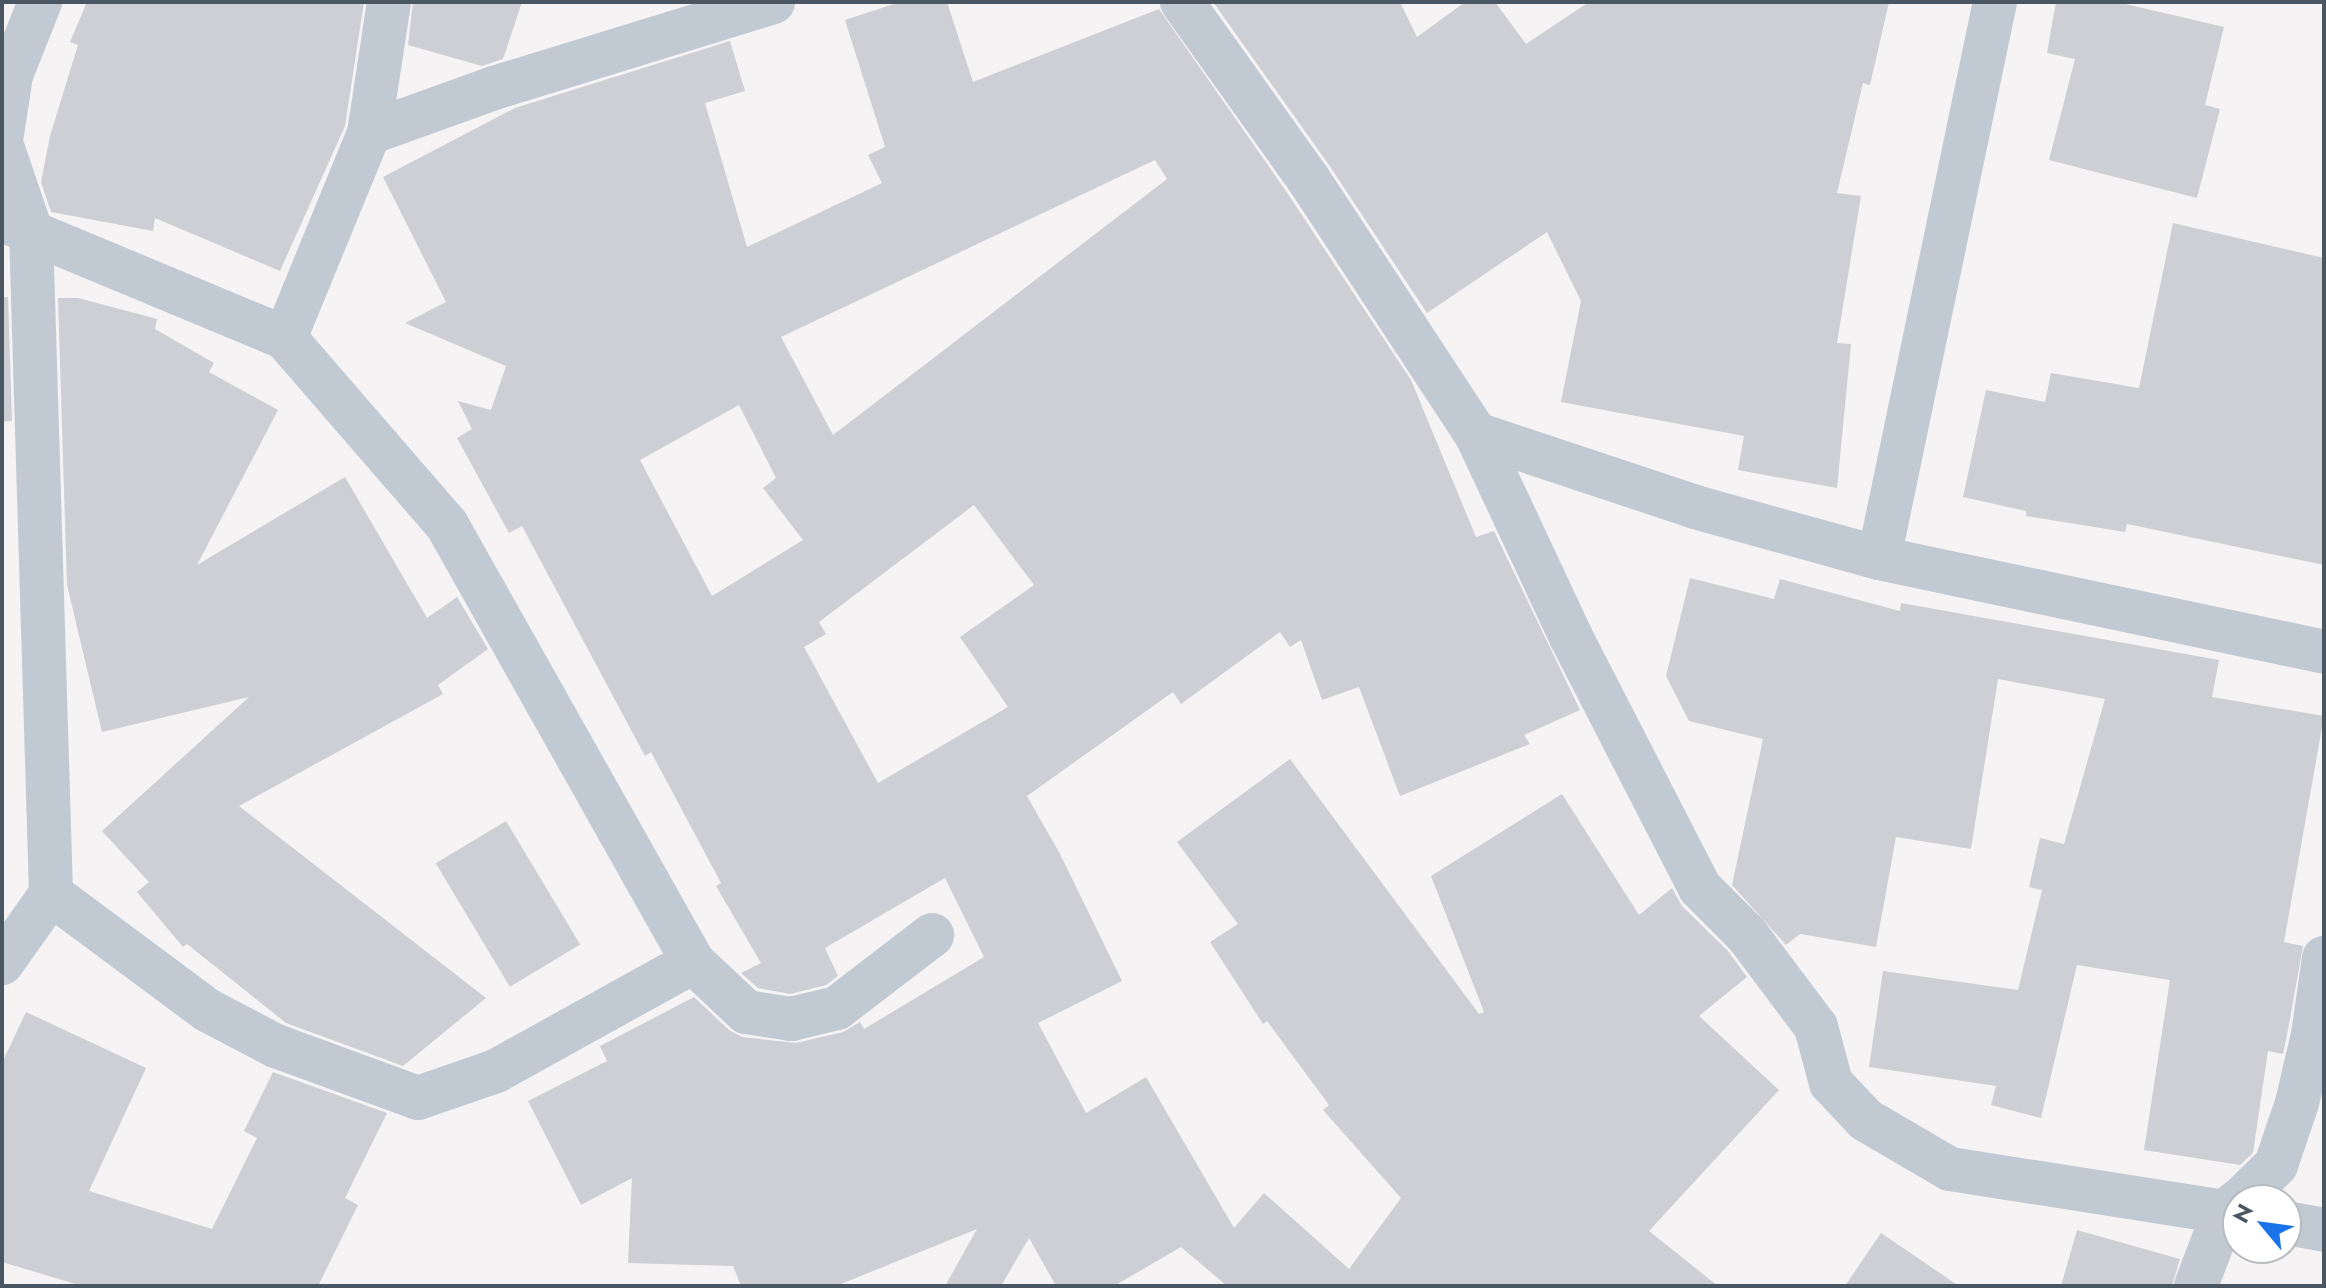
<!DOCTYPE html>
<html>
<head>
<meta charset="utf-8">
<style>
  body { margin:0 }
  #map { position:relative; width:2326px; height:1288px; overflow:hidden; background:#f5f3f3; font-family:Jost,sans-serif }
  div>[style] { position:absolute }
  .building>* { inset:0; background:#cdcfd5; transform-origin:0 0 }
  .minor>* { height:44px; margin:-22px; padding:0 22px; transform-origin:22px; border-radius:22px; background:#c1cad2 }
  span { translate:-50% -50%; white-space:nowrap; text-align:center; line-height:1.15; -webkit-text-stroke:7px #fff; paint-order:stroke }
  .frame { position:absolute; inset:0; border:4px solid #4a5661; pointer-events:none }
  .north { position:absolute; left:2222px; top:1184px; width:80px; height:80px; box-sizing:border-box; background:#fff; border:2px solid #b7bbc0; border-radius:50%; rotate:299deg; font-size:22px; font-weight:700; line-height:32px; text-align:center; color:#4a5661 }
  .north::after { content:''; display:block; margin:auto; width:28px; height:36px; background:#1a73e8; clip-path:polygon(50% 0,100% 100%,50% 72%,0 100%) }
</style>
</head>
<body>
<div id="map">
  <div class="building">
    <div style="clip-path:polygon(87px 2px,364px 2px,345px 126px,280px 271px,155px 218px,153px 231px,51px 212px,41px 182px,50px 136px,78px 45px,70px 42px)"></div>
    <div style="clip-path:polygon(413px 2px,522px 2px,503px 59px,482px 66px,408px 45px)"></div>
    <div style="clip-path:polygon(evenodd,900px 2px,947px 2px,973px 82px,1159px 9px,1288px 194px,1411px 380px,1476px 537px,1494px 531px,1580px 710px,1524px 735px,1530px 744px,1400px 796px,1359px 687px,1322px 700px,1301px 640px,1290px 647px,1280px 632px,1181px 704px,1173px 692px,1027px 796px,1060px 854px,1122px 981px,1038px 1023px,1086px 1113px,1146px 1077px,1234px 1228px,1264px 1193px,1349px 1269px,1401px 1198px,1323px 1110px,1329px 1105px,1267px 1021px,1263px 1024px,1210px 942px,1238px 924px,1177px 842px,1290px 759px,1479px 1014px,1484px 1012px,1431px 876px,1562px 794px,1639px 915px,1672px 888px,1682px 906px,1728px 951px,1747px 977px,1699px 1016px,1779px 1090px,1649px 1231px,1718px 1286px,1227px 1286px,1181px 1247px,1114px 1286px,1056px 1286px,1029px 1238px,1001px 1286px,945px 1286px,977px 1229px,836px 1286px,741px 1286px,733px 1266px,628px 1263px,632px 1178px,581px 1205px,528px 1101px,607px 1061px,600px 1046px,694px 997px,729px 1030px,742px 1037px,796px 1043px,843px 1032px,860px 1022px,864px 1029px,984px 957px,945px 878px,825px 948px,838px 976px,826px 985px,790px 994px,758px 988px,741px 973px,761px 963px,716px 886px,721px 883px,651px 752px,645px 756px,522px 526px,509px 533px,457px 438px,472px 429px,458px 401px,491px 410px,506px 366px,405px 323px,446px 302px,383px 177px,515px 108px,730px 41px,745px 91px,705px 103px,747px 247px,882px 183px,868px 155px,885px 147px,845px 20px,900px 2px,1155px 160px,1167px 179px,833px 435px,781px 337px,1155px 160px,900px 2px,739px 405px,776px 478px,763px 488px,803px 540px,712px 596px,640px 460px,739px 405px,900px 2px,974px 505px,1034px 585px,960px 637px,1008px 707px,878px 783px,804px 647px,826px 634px,819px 622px,974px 505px)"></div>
    <div style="clip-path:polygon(1213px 2px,1400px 2px,1417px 37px,1465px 2px,1495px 2px,1526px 44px,1589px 2px,1889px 2px,1870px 85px,1863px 83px,1837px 193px,1861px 196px,1837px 343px,1851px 344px,1837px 488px,1738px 470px,1744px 436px,1561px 402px,1581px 301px,1547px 232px,1427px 313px,1329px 165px)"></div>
    <div style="clip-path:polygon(2056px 2px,2117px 2px,2224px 27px,2205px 105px,2220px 109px,2197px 198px,2049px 160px,2075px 59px,2047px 53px)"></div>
    <div style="clip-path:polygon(2173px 223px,2324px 258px,2324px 565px,2127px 524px,2125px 532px,2026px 516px,2026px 511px,1963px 497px,1986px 390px,2045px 402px,2051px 373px,2139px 388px)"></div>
    <div style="clip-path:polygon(2px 297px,8px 297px,12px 421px,2px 422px)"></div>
    <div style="clip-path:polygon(58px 298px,78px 298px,157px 319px,155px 329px,214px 363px,209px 372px,278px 410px,197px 565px,345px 477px,427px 618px,457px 597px,488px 649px,438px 685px,443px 694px,239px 806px,486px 998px,403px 1066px,286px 1023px,187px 944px,183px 947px,137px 892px,149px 882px,102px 831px,249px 697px,102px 732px,67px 585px)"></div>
    <div style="clip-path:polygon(1690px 578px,1774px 599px,1780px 579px,1900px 611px,1901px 603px,2219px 660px,2212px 697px,2324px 716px,2284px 942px,2303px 946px,2288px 1030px,2283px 1054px,2268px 1051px,2253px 1153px,2240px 1165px,2144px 1150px,2170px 980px,2077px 965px,2041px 1118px,1991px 1105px,1996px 1086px,1869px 1067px,1883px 971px,2018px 990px,2042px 890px,2029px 887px,2040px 838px,2064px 844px,2105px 699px,1998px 679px,1971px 849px,1896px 837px,1876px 947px,1800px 934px,1786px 945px,1732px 885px,1763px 739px,1689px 721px,1666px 676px)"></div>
    <div style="left:506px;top:821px;width:144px;height:82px;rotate:59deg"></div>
    <div style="clip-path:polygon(26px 1012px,146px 1068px,89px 1191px,212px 1229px,257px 1138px,244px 1131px,273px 1072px,387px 1113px,345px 1198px,358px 1205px,318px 1286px,82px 1286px,2px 1262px,2px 1063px)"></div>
    <div style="clip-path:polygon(2077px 1230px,2180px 1259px,2172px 1286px,2061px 1286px)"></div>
    <div style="clip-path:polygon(1881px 1233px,1959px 1286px,1845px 1286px)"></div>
  </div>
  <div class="minor">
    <div style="left:1182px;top:2px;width:219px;rotate:54.5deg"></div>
    <div style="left:1309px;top:180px;width:304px;rotate:56.7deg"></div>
    <div style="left:1476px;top:434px;width:224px;rotate:64.9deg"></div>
    <div style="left:1571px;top:637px;width:282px;rotate:62.8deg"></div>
    <div style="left:1700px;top:888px;width:66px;rotate:45deg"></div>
    <div style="left:1747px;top:935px;width:115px;rotate:53.1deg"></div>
    <div style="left:1816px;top:1027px;width:58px;rotate:75deg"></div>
    <div style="left:1831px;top:1083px;width:51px;rotate:46.6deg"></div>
    <div style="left:1866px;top:1120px;width:97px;rotate:30.3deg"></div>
    <div style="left:1950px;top:1169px;width:291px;rotate:8.9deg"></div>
    <div style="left:369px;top:133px;width:133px;rotate:-19.8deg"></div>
    <div style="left:494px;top:88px;width:292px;rotate:-17.1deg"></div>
    <div style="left:2px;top:134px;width:60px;rotate:-81.3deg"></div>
    <div style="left:11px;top:75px;width:79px;rotate:-68.3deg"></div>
    <div style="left:2px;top:146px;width:90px;rotate:71.2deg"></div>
    <div style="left:31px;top:231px;width:663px;rotate:88.27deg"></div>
    <div style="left:51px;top:894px;width:85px;rotate:125.4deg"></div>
    <div style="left:2px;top:220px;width:307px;rotate:22.6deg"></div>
    <div style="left:285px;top:338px;width:247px;rotate:49.1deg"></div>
    <div style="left:447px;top:525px;width:501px;rotate:60.62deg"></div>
    <div style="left:693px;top:962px;width:73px;rotate:43.3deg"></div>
    <div style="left:746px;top:1012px;width:46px;rotate:8.8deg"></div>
    <div style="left:791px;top:1019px;width:47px;rotate:-13.4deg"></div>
    <div style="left:837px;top:1008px;width:120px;rotate:-37.5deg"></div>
    <div style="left:285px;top:338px;width:222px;rotate:-67.7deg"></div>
    <div style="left:369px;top:133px;width:133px;rotate:-81.3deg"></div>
    <div style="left:1476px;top:434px;width:231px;rotate:18.4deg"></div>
    <div style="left:1695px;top:507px;width:191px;rotate:15.5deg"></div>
    <div style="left:1879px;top:558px;width:455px;rotate:11.9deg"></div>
    <div style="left:1879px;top:558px;width:568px;rotate:-78.22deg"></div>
    <div style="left:51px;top:894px;width:194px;rotate:36.6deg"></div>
    <div style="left:207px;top:1010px;width:78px;rotate:27.6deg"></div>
    <div style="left:276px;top:1046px;width:151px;rotate:20.1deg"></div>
    <div style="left:418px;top:1098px;width:83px;rotate:-19.1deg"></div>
    <div style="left:496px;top:1071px;width:225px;rotate:-29deg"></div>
    <div style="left:2240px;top:1200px;width:50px;rotate:-44.2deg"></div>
    <div style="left:2276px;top:1165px;width:65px;rotate:-71.3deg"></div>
    <div style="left:2297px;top:1103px;width:70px;rotate:-76.8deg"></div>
    <div style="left:2313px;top:1035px;width:78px;rotate:-81.9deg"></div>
    <div style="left:2286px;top:1223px;width:39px;rotate:10deg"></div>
    <div style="left:2196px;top:1286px;width:79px;rotate:-69.3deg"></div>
    <div style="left:2224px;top:1212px;width:18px;rotate:-38deg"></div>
  </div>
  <div class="frame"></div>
  <div class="north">N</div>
</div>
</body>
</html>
